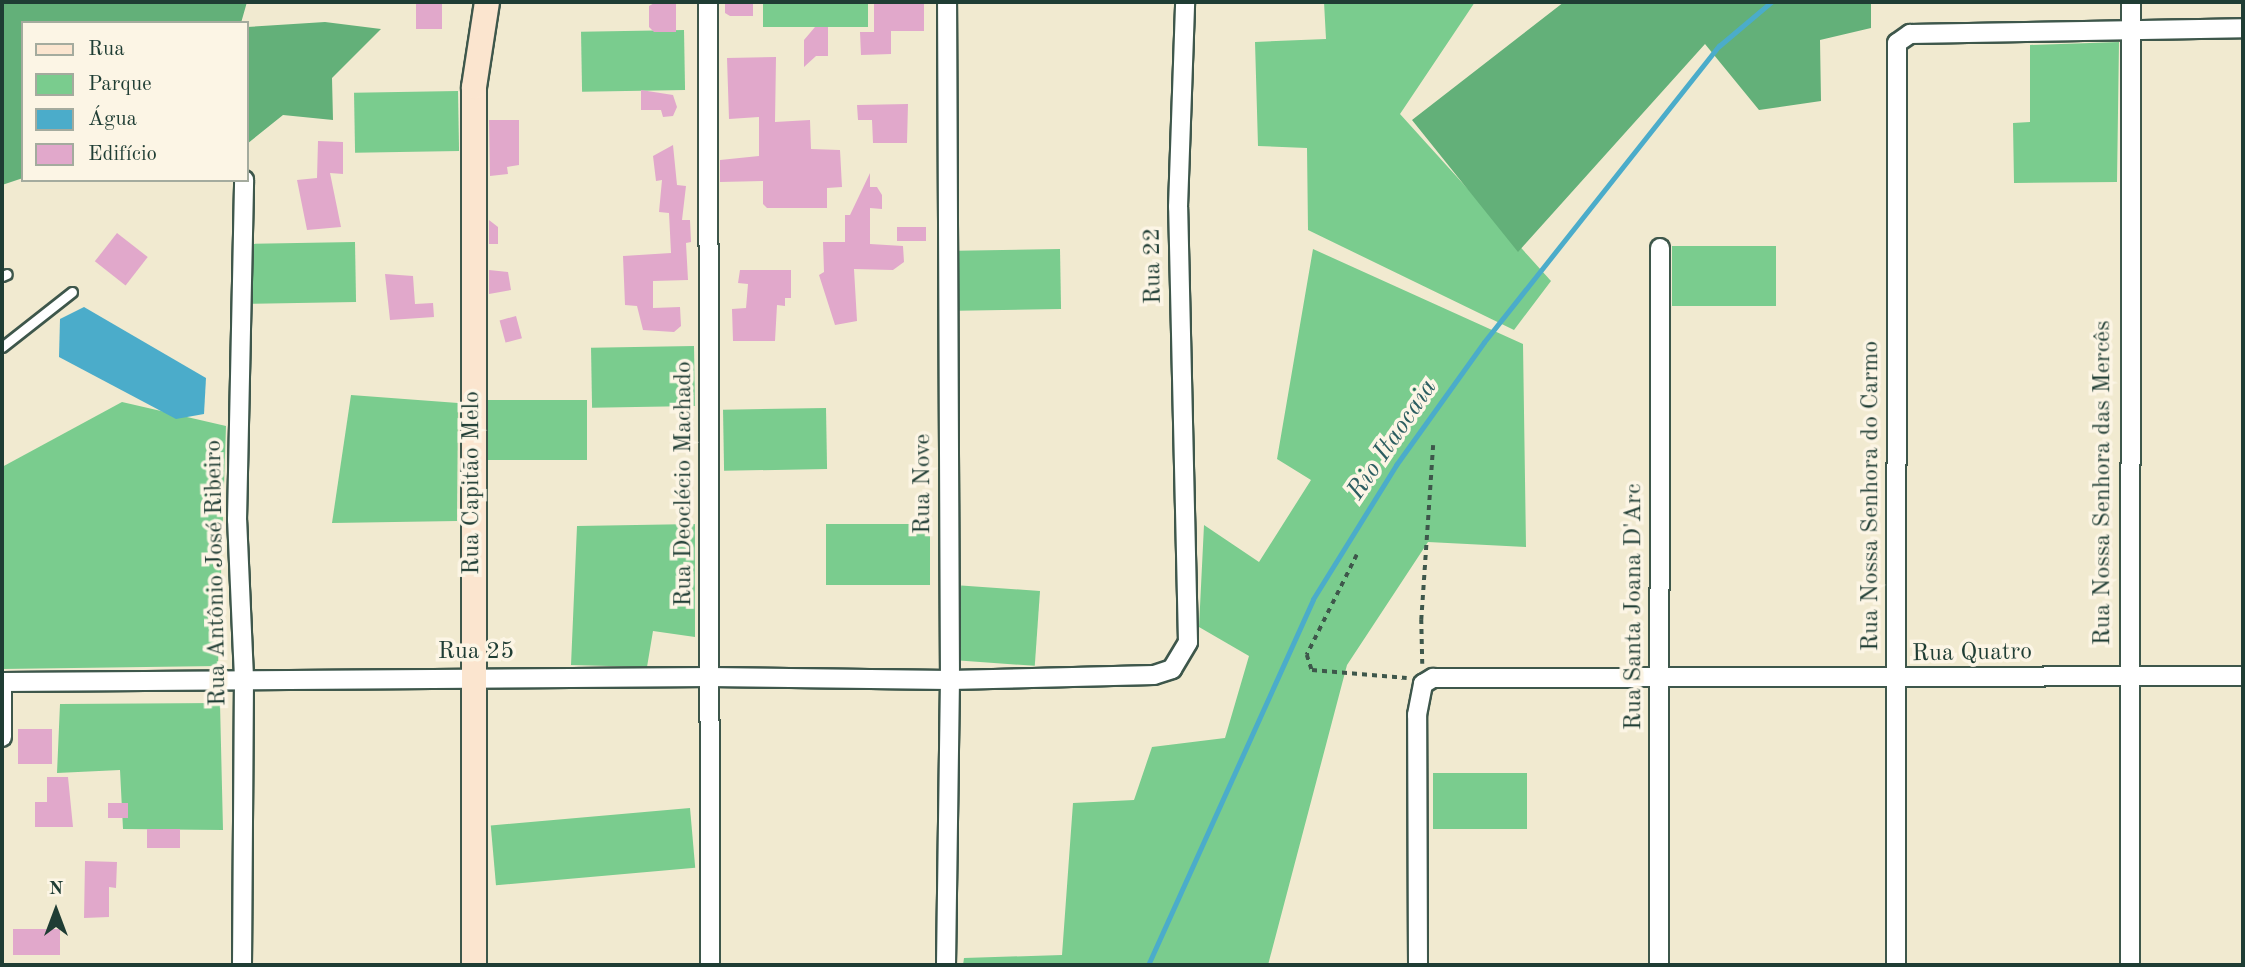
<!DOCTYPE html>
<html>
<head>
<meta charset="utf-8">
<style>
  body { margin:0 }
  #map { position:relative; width:2245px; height:967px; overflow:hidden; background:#f1ead0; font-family:"Old Standard TT",serif }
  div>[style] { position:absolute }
  .green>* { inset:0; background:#7acc8e; transform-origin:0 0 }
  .forest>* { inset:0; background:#63b079 }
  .water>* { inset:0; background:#4bacca }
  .stream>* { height:5px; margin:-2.5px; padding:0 2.5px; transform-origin:2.5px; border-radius:2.5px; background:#4bacca }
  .building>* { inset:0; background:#e1a8cb; transform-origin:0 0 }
  .path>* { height:3.5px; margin-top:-1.75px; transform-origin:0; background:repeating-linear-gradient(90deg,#3e574b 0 5px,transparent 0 10px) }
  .roads { filter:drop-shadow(2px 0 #3e574b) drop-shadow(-2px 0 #3e574b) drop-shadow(0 2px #3e574b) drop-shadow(0 -2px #3e574b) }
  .lane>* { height:9px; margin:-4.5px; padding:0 4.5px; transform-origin:4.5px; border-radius:4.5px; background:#fff }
  .street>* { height:18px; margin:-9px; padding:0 9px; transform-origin:9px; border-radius:9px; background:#fff }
  .secondary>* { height:24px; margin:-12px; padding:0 12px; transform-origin:12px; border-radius:12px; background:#fbe5cf }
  span { translate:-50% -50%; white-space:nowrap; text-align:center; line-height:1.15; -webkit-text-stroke:7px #fcf5e5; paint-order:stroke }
  .street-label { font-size:24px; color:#1f3d34 }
  .water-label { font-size:26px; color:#2c5e61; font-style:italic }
  .frame { position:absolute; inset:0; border:4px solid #1f3d34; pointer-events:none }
  .legend { position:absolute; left:21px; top:21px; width:228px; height:161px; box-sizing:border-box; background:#fcf5e5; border:2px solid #a4ab9e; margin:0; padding:9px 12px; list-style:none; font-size:21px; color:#1f3d34 }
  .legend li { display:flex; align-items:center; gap:14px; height:35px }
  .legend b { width:35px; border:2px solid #a4ab9e }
  .north { position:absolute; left:21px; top:876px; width:70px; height:70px; -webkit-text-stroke:5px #fcf5e5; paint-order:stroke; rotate:0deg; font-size:19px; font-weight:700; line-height:28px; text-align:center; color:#1f3d34 }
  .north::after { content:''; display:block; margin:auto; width:24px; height:32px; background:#1f3d34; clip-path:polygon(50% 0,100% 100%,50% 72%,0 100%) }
</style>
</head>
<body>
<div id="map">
  <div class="green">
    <div style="left:763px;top:2px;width:105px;height:25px"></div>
    <div style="clip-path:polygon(1324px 2px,1475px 2px,1400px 114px,1551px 281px,1514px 330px,1308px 230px,1307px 148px,1258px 146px,1255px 42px,1326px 39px)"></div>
    <div style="left:684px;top:30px;width:60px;height:103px;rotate:89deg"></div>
    <div style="clip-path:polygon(2119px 42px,2117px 182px,2014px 183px,2013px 123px,2030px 122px,2030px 45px)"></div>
    <div style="left:458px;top:91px;width:60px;height:104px;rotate:89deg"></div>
    <div style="left:355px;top:242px;width:60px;height:104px;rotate:89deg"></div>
    <div style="left:1776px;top:246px;width:60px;height:104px;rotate:90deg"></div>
    <div style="left:1060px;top:249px;width:60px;height:103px;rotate:89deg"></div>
    <div style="clip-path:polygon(1313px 249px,1523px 344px,1526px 547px,1428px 542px,1347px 665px,1268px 965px,963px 965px,964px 958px,1062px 955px,1073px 803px,1134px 800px,1152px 747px,1225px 738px,1249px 656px,1199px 627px,1204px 525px,1259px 562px,1311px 480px,1277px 459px)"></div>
    <div style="left:694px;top:346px;width:60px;height:103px;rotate:89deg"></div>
    <div style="clip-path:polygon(351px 395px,458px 403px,457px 521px,332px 523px)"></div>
    <div style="left:587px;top:400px;width:60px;height:104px;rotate:90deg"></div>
    <div style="clip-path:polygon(122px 402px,226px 426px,218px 666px,2px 669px,2px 467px)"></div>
    <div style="left:826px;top:408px;width:61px;height:103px;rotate:89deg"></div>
    <div style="clip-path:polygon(695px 524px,695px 637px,653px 631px,647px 667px,571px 665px,577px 526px)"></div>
    <div style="left:930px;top:524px;width:61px;height:104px;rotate:90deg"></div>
    <div style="left:1040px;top:591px;width:75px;height:79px;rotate:94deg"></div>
    <div style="clip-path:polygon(220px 703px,223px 830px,123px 829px,120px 770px,57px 773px,60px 704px)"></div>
    <div style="left:1433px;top:773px;width:94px;height:56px"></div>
    <div style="left:690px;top:808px;width:60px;height:200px;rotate:85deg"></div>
  </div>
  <div class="forest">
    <div style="clip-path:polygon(2px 2px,247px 2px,241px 23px,23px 23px,23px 178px,2px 185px)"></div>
    <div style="clip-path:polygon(1564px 2px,1871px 2px,1871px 28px,1820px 40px,1821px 101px,1759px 110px,1705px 44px,1518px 252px,1412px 120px)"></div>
    <div style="clip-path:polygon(325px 22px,381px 29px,332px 78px,333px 120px,283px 115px,247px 144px,247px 27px)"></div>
  </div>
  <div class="water">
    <div style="clip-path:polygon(84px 307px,206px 378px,204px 414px,176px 419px,59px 357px,60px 319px)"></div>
  </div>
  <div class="stream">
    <div style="left:1148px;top:965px;width:401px;rotate:-65.7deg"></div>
    <div style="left:1313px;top:599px;width:158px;rotate:-58.2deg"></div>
    <div style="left:1396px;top:465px;width:151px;rotate:-54.4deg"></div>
    <div style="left:1484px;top:342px;width:378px;rotate:-51.6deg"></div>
    <div style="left:1719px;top:46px;width:68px;rotate:-40.2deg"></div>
  </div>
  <div class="building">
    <div style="left:416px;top:2px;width:26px;height:27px"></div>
    <div style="clip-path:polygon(656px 2px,676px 2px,676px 32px,654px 32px,649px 27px,649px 6px)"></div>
    <div style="clip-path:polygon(725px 2px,753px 2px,753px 16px,730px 16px,725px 13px)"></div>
    <div style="clip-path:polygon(874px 2px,924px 2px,924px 31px,891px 31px,891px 54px,861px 55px,860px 32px,874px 32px)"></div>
    <div style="clip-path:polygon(815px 27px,828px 27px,828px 56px,816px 56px,804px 67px,804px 40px)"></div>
    <div style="clip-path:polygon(776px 57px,775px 122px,810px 120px,811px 149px,840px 150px,842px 187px,827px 188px,827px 208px,767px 208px,763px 204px,763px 181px,720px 182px,720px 160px,759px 156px,759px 117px,729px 119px,727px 58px)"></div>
    <div style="clip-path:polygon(641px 90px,673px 95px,677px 107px,673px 116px,663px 117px,661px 110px,641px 110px)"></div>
    <div style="clip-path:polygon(908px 104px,907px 143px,873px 143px,872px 120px,858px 120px,857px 105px)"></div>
    <div style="clip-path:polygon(489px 120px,519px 120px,519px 165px,507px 167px,508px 174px,490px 176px)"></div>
    <div style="clip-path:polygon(318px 141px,343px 142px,343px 174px,330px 173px,341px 227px,307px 230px,297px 180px,317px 178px)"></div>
    <div style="clip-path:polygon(673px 145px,677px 185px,686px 186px,682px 220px,690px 220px,691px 242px,686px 243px,688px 280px,653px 281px,653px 308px,680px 307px,681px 326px,674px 332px,643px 330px,637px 306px,625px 305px,623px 256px,671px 253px,669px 213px,659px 212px,662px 180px,656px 181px,653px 156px)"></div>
    <div style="clip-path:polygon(870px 173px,870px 187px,877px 187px,882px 195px,882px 209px,870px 208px,870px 244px,903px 246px,904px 262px,893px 270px,854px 269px,857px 321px,835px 325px,819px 275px,824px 272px,823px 242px,845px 242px,845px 215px,850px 215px)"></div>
    <div style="clip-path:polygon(489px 220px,498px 227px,498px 244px,489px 244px)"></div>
    <div style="left:897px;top:227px;width:29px;height:14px"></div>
    <div style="left:117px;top:233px;width:39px;height:36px;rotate:38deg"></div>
    <div style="clip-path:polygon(489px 270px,508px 272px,511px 290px,489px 294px)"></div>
    <div style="clip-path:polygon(740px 270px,791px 270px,791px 298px,785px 298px,785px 306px,777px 305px,775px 341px,733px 341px,732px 309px,746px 308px,748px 284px,738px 283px)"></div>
    <div style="clip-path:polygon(385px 274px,413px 276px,415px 304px,433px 303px,434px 317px,390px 320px)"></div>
    <div style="left:516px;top:316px;width:23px;height:17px;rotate:75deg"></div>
    <div style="left:18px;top:729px;width:34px;height:35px"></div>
    <div style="clip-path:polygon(47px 777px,68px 777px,73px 827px,35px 827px,35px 802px,47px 802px)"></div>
    <div style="left:128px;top:803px;width:15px;height:20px;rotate:90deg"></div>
    <div style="left:147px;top:829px;width:33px;height:19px"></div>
    <div style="clip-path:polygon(85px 861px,117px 862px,116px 888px,109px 887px,109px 917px,84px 918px)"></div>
    <div style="left:13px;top:929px;width:47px;height:26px"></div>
  </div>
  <div class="path">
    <div style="left:1357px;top:555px;width:112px;rotate:116.6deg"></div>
    <div style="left:1307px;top:655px;width:16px;rotate:72deg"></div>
    <div style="left:1312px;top:670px;width:95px;rotate:4.8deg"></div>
    <div style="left:1422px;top:664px;width:44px;rotate:-91.3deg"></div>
    <div style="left:1421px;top:620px;width:175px;rotate:-86.1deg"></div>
  </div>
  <div class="roads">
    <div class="lane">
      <div style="left:2px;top:276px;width:5px;rotate:-22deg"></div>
      <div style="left:2px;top:347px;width:89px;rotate:-38.2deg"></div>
    </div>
    <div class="street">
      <div style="left:708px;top:2px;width:963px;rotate:89.88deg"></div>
      <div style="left:2px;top:737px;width:55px;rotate:-90deg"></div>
      <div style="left:2px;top:682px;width:708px;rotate:-0.4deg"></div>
      <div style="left:710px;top:677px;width:240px;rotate:0.7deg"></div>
      <div style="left:950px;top:680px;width:204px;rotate:-1.4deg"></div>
      <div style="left:1154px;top:675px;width:19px;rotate:-18deg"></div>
      <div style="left:1172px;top:669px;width:31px;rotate:-59deg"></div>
      <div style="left:1188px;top:642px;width:435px;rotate:-91.3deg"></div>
      <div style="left:1178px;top:207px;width:205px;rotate:-88deg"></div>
      <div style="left:242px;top:965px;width:287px;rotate:-89.6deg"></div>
      <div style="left:244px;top:678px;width:158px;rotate:-92.5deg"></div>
      <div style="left:237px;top:520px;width:340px;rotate:-88.8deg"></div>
      <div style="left:946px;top:965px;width:285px;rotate:-89.2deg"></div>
      <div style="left:950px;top:680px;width:678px;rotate:-90.25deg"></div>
      <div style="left:1418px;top:965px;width:250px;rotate:-90.2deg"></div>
      <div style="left:1417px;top:715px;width:32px;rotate:-79deg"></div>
      <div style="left:1423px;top:684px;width:12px;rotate:-31deg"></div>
      <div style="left:1433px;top:678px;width:810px;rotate:-0.14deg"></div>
      <div style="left:1659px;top:965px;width:717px;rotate:-89.92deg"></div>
      <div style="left:1896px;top:965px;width:922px;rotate:-89.94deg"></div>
      <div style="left:1897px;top:43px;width:16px;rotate:-35deg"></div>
      <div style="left:1910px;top:34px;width:333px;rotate:-1deg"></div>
      <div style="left:2130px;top:965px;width:963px;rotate:-89.94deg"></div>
    </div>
    <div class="secondary">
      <div style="left:474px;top:965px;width:878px;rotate:-90deg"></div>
      <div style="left:474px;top:87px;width:86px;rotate:-81.3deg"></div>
    </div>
  </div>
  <div class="street-label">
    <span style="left:1154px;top:266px;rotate:-91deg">Rua 22</span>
    <span style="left:473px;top:483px;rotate:-90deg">Rua Capitão Melo</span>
    <span style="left:2104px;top:483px;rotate:-90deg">Rua Nossa Senhora das Mercês</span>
    <span style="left:685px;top:484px;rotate:-90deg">Rua Deoclécio Machado</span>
    <span style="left:924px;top:484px;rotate:-90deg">Rua Nove</span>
    <span style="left:1872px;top:496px;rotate:-90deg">Rua Nossa Senhora do Carmo</span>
    <span style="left:217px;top:573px;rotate:-91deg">Rua Antônio José Ribeiro</span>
    <span style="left:1635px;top:607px;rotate:-90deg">Rua Santa Joana D'Arc</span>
    <span style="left:476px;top:653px">Rua 25</span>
    <span style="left:1972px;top:654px;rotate:-1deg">Rua Quatro</span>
  </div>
  <div class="water-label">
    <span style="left:1393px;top:440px;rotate:-56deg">Rio Itaocaia</span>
  </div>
  <div class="frame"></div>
  <ul class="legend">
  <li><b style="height:9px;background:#fbe5cf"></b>Rua</li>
  <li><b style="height:19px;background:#7acc8e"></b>Parque</li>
  <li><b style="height:19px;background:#4bacca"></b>Água</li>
  <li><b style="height:19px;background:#e1a8cb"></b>Edifício</li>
  </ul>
  <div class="north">N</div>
</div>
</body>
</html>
